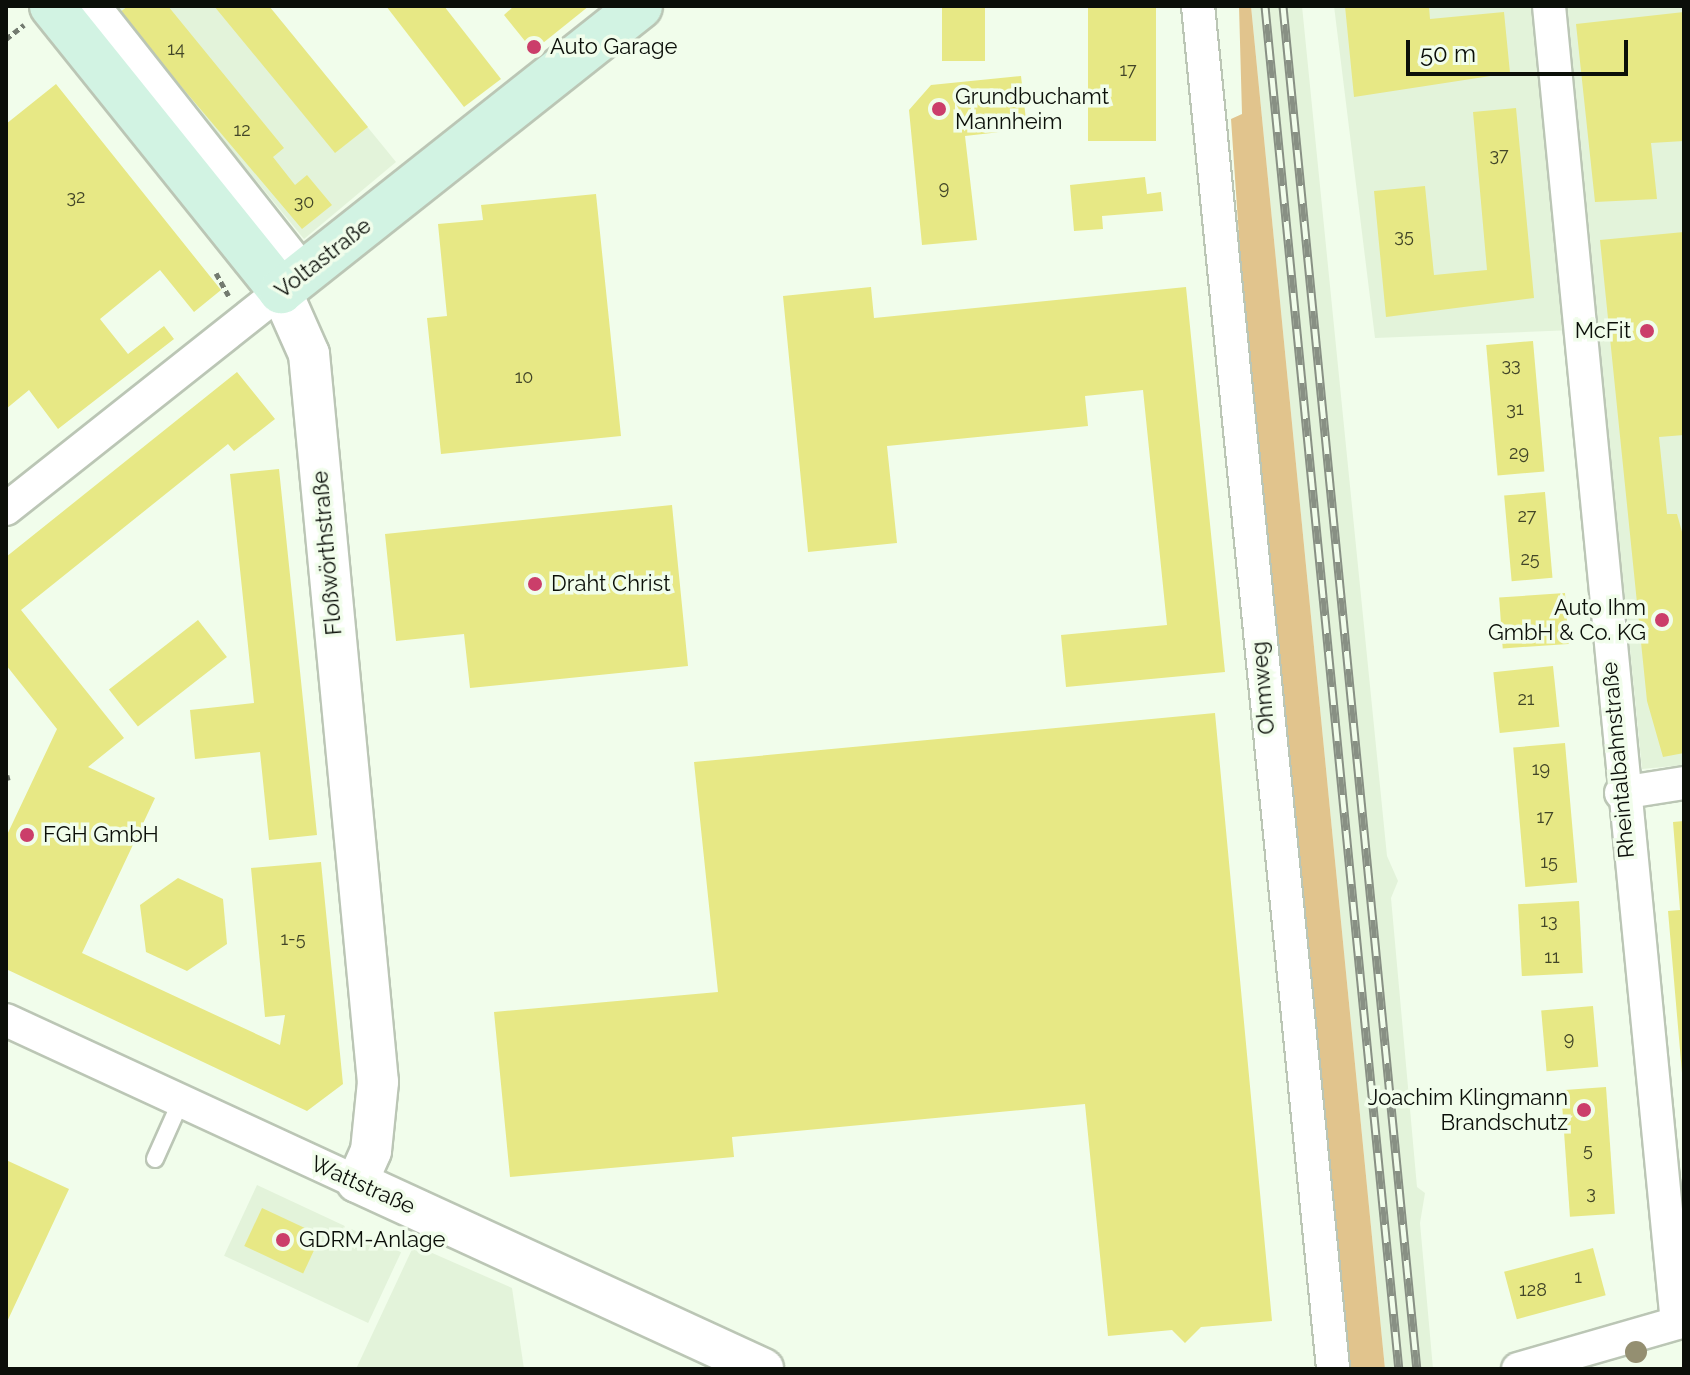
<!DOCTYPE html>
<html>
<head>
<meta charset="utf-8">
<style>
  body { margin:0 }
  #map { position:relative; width:1690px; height:1375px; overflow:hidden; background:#f1fdeb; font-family:Raleway,sans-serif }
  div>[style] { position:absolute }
  .built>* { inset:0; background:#e3f3da; transform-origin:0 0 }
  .green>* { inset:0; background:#e1c48d }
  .building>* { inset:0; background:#e7e885; transform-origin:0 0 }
  .path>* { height:5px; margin-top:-2.5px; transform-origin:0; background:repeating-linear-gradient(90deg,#737b70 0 6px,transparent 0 10px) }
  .roads { filter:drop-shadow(2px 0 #bbc6b5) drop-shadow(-2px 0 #bbc6b5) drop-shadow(0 2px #bbc6b5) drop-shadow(0 -2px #bbc6b5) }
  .service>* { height:16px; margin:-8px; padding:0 8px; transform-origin:8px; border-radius:8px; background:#fff }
  .minor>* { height:32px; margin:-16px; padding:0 16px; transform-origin:16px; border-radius:16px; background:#fff }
  .tertiary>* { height:40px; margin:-20px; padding:0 20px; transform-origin:20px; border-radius:20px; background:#fff }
  .secondary>* { height:44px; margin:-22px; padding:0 22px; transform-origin:22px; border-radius:22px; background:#d2f3e3 }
  .rail>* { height:9px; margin-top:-4.5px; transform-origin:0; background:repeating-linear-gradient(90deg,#f1fdeb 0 18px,#889084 0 36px); box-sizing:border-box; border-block:2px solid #889084 }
  .trees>* { width:22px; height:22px; margin:-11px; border-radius:50%; background:#948f71 }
  .dots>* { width:22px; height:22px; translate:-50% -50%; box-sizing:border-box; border:4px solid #f1fdeb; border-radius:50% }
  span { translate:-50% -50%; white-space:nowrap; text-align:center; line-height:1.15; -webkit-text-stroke:7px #f1fdeb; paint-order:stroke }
  .number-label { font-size:18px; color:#424528 }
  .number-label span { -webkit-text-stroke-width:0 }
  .poi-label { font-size:22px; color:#0b0f09 }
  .left { translate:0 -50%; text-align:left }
  .right { translate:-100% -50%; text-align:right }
  .street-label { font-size:22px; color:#0b0f09 }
  .frame { position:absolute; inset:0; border:8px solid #0b0f09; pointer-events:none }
  .scale { position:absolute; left:1406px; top:40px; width:222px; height:36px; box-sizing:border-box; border:4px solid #0b0f09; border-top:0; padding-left:10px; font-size:24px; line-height:28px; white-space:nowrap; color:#0b0f09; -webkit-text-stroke:6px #f1fdeb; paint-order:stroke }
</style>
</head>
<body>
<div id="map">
  <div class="built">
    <div style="clip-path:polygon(113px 6px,269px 6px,396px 162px,304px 239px)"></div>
    <div style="clip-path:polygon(1251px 6px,1302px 6px,1387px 856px,1398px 881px,1391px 898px,1417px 1187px,1425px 1193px,1420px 1223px,1433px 1369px,1385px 1369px)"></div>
    <div style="clip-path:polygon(1334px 6px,1684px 6px,1684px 765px,1642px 769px,1598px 329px,1375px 338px)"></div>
    <div style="left:257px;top:1185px;width:159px;height:78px;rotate:25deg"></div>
    <div style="clip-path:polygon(414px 1245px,512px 1288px,524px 1369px,356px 1369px)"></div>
  </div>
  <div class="green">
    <div style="clip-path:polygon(1239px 6px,1251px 6px,1385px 1369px,1347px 1369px,1248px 370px,1231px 119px,1242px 114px)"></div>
  </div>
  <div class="building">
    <div style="clip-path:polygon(128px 6px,168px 6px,284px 148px,273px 157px,295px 185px,307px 175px,332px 205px,302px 229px,119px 13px)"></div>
    <div style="clip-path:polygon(214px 6px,269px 6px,368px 127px,335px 153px)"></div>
    <div style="clip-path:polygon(386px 6px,444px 6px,501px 79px,464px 107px)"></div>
    <div style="clip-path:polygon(514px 6px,589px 6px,533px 51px,504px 15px)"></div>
    <div style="left:942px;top:6px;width:43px;height:55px"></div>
    <div style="left:1088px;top:6px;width:68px;height:135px"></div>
    <div style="clip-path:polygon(1345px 6px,1429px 6px,1430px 19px,1504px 12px,1510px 73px,1354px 97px)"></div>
    <div style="clip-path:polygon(1684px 12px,1684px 141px,1651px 143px,1657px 199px,1595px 202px,1576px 24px)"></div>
    <div style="clip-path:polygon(1021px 76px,1027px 129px,965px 136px,977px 240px,922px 245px,909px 110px,931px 85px)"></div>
    <div style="clip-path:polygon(56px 84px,221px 290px,194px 312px,160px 270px,100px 319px,128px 354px,164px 326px,174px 339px,58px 429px,29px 390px,6px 409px,6px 124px)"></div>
    <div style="clip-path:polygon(1516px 108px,1534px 298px,1386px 317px,1374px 191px,1425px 186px,1434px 275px,1487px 270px,1473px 112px)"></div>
    <div style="clip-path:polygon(1145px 177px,1147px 194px,1161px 192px,1163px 211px,1102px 216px,1103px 229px,1074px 231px,1070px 185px)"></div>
    <div style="clip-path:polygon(596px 194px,621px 436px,441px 454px,427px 318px,447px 316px,438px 224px,483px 220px,481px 205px)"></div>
    <div style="clip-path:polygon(1684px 232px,1684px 435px,1659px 437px,1667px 514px,1677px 514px,1684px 539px,1684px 753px,1663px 757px,1647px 701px,1600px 240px)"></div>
    <div style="clip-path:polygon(871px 287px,874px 318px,1186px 287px,1225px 672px,1066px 687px,1061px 635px,1167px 625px,1143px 390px,1085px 396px,1088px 426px,887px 446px,897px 543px,808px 552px,783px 296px)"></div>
    <div style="left:1533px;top:341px;width:131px;height:47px;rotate:85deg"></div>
    <div style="clip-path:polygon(237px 372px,275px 419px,234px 451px,228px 444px,21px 610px,124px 738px,88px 767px,155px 798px,82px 953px,280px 1045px,285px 1015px,265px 1017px,251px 868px,321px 862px,343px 1084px,307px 1111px,6px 969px,6px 837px,57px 729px,6px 665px,6px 557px)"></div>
    <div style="clip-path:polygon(279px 469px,317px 835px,269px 840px,260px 752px,195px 759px,190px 710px,254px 703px,230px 474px)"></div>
    <div style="left:1545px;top:492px;width:86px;height:41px;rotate:85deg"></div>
    <div style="clip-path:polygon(672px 505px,688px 666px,470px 688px,464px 634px,396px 641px,385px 534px)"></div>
    <div style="left:1565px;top:593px;width:51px;height:66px;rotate:86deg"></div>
    <div style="left:198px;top:620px;width:47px;height:113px;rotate:52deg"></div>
    <div style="left:1553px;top:666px;width:61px;height:60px;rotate:84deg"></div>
    <div style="clip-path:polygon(1215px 713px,1272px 1321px,1201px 1327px,1185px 1343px,1172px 1330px,1108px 1336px,1085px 1104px,732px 1137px,734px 1157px,510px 1177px,494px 1012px,718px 992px,694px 762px)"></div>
    <div style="left:1565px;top:743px;width:140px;height:52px;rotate:85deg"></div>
    <div style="clip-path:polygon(1684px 821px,1684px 1073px,1682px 1073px,1668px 911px,1680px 910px,1673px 822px)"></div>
    <div style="clip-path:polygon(178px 878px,223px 899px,227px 944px,187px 971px,146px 952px,140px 905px)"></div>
    <div style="left:1579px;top:901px;width:72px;height:61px;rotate:87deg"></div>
    <div style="left:1593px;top:1006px;width:61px;height:52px;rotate:85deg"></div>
    <div style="left:1606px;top:1087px;width:127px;height:45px;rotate:86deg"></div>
    <div style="clip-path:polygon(6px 1160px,69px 1189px,6px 1324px)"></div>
    <div style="left:262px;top:1208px;width:65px;height:42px;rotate:25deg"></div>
    <div style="left:1593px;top:1248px;width:49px;height:92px;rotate:75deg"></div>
  </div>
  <div class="path">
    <div style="left:6px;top:39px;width:23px;rotate:-38deg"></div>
    <div style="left:216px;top:273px;width:26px;rotate:61deg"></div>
    <div style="left:6px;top:778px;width:4px;rotate:-14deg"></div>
  </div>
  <div class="roads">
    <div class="service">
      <div style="left:155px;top:1159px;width:61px;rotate:-65.9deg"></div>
    </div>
    <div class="minor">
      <div style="left:94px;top:6px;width:340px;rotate:51.7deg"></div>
      <div style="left:1198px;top:6px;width:1370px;rotate:84.34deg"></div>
      <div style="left:1549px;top:6px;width:1323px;rotate:84.45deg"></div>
      <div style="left:6px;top:509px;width:351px;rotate:-38.4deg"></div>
      <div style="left:1621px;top:793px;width:64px;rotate:-9deg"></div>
      <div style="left:6px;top:1020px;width:387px;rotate:24.8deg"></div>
      <div style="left:1518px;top:1369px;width:173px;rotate:-16.1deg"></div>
    </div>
    <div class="tertiary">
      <div style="left:281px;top:291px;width:69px;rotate:66deg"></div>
      <div style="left:309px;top:354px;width:731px;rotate:84.59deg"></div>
      <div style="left:378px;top:1082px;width:69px;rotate:95.8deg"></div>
      <div style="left:371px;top:1151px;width:34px;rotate:114deg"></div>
      <div style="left:357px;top:1182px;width:447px;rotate:24.7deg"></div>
    </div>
    <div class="secondary">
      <div style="left:52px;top:6px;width:366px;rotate:51.2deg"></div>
      <div style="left:281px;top:291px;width:458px;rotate:-38.4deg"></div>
    </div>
  </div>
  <div class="rail">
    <div style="left:1265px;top:6px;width:1370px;rotate:84.39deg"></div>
    <div style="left:1283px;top:6px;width:1370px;rotate:84.39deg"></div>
  </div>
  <div class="trees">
    <div style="left:1636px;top:1352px"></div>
  </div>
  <div class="dots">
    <div style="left:534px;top:47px;background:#cb3e6a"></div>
    <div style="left:939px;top:109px;background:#cb3e6a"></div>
    <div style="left:1647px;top:331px;background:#cb3e6a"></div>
    <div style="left:535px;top:584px;background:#cb3e6a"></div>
    <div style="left:1662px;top:620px;background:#cb3e6a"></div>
    <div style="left:27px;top:835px;background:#cb3e6a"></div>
    <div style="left:1584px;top:1110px;background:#cb3e6a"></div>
    <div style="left:283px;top:1240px;background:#cb3e6a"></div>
  </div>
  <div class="number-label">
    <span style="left:176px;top:49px">14</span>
    <span style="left:1128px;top:70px">17</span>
    <span style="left:242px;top:130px">12</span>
    <span style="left:1499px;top:155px">37</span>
    <span style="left:944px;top:188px">9</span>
    <span style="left:76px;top:197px">32</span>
    <span style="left:304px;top:202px">30</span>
    <span style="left:1404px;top:236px">35</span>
    <span style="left:1511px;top:365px">33</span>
    <span style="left:524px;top:377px">10</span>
    <span style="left:1515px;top:409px">31</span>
    <span style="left:1519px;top:453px">29</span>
    <span style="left:1527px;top:516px">27</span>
    <span style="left:1530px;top:559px">25</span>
    <span style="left:1526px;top:699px">21</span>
    <span style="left:1541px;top:769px">19</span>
    <span style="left:1545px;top:817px">17</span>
    <span style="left:1549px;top:862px">15</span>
    <span style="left:1549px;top:921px">13</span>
    <span style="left:293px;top:939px">1-5</span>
    <span style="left:1552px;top:957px">11</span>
    <span style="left:1569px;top:1039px">9</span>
    <span style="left:1588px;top:1150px">5</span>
    <span style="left:1591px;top:1193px">3</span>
    <span style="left:1578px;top:1277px">1</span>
    <span style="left:1533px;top:1290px">128</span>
  </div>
  <div class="poi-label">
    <span class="left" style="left:550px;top:47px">Auto Garage</span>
    <span class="left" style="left:955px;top:109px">Grundbuchamt<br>Mannheim</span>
    <span class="right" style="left:1631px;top:331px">McFit</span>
    <span class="left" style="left:551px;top:584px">Draht Christ</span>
    <span class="right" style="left:1646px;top:620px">Auto Ihm<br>GmbH &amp; Co. KG</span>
    <span class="left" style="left:43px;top:835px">FGH GmbH</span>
    <span class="right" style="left:1568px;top:1110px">Joachim Klingmann<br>Brandschutz</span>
    <span class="left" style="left:299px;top:1240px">GDRM-Anlage</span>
  </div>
  <div class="street-label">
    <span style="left:323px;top:258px;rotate:-38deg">Voltastraße</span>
    <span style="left:327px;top:553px;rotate:-95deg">Floßwörthstraße</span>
    <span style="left:1263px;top:688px;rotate:-95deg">Ohmweg</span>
    <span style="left:1618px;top:760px;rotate:-95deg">Rheintalbahnstraße</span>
    <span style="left:363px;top:1185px;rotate:24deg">Wattstraße</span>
  </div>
  <div class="frame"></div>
  <div class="scale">50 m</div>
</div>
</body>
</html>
